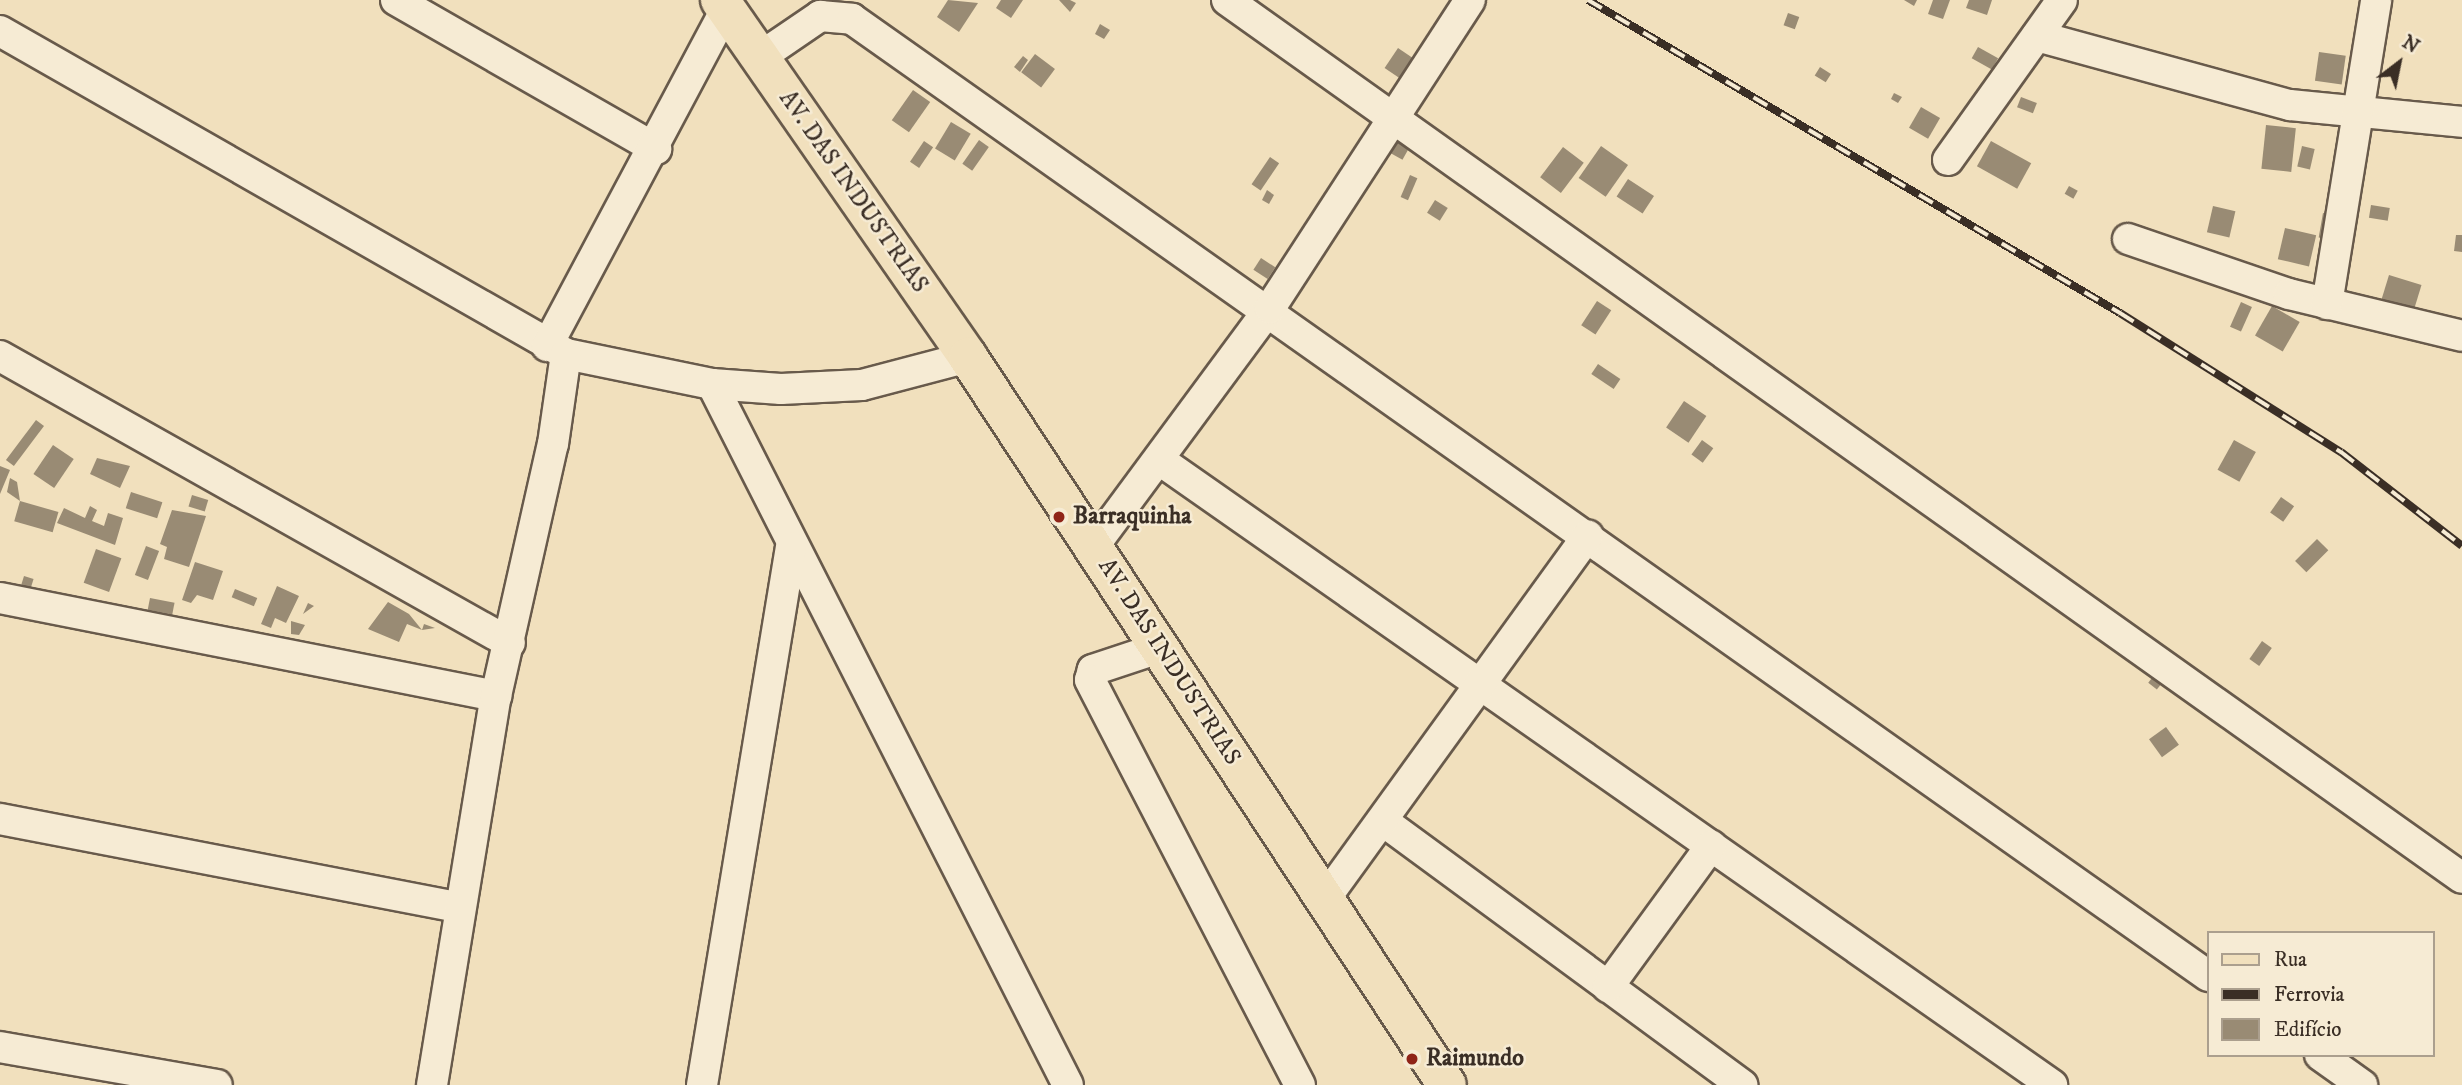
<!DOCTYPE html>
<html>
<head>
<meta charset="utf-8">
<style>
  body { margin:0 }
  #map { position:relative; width:2462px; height:1085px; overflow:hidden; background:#f1e0bd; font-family:"IM FELL DW Pica",serif }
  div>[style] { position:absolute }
  .building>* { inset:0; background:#998b74; transform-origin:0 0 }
  .roads { filter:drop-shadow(2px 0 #685a4b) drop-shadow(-2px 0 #685a4b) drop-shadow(0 2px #685a4b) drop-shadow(0 -2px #685a4b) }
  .minor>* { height:30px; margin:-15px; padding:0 15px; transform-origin:15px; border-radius:15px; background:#f6ebd4 }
  .major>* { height:38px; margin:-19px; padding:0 19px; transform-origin:19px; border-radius:19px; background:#f1e0bd }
  .rail>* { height:8px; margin-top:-4px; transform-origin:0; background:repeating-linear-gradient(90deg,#f6ebd4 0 16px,#3a2e25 0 32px); box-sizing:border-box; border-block:2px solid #3a2e25 }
  .dots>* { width:19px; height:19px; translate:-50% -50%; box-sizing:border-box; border:4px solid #f6ebd4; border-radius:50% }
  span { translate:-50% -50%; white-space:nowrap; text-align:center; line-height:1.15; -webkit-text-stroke:5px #f6ebd4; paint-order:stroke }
  .street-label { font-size:24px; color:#3a2e25 }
  .poi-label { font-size:24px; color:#3a2e25; font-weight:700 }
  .left { translate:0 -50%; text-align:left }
  .legend { position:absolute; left:2207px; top:931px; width:228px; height:126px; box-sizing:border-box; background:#f6ebd4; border:2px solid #ab9f8e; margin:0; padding:9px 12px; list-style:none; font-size:21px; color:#3a2e25 }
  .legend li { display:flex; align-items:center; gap:14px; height:35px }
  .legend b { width:35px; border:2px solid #ab9f8e }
  .north { position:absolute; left:2364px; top:28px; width:70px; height:70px; -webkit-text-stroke:5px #f6ebd4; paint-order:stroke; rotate:32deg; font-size:19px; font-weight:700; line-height:28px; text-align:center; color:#3a2e25 }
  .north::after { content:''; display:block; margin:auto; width:24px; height:32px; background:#3a2e25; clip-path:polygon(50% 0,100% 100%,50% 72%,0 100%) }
</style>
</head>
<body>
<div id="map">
  <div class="building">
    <div style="clip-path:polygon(948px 0,978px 3px,959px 32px,937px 17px)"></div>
    <div style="clip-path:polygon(1001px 0,1023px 0,1011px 18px,996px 8px)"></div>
    <div style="clip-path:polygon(1059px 0,1070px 0,1076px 3px,1070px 12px)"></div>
    <div style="clip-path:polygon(1904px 0,1917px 0,1914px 6px)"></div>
    <div style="clip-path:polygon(1933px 0,1950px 0,1943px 19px,1928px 14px)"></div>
    <div style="clip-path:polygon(1969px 0,1992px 0,1987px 15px,1966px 8px)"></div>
    <div style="left:1788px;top:13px;width:12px;height:13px;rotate:20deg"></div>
    <div style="clip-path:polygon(1100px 24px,1110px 30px,1104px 39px,1095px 34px)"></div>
    <div style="left:1978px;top:47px;width:23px;height:13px;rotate:29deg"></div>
    <div style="left:1398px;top:48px;width:25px;height:24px;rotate:34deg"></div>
    <div style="left:2319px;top:52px;width:27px;height:29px;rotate:8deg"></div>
    <div style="left:1035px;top:54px;width:25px;height:23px;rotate:37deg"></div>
    <div style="clip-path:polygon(1023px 56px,1028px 60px,1020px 72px,1014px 67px)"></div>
    <div style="left:1820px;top:67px;width:13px;height:10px;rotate:32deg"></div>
    <div style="left:913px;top:90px;width:21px;height:37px;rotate:35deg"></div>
    <div style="clip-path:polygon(1894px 93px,1902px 97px,1898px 103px,1891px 99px)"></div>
    <div style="left:2021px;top:97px;width:17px;height:11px;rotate:21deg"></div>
    <div style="left:1921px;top:107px;width:22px;height:24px;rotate:30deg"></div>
    <div style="left:951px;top:122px;width:23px;height:31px;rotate:31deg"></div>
    <div style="left:2266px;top:125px;width:30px;height:44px;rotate:6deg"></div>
    <div style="left:1394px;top:138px;width:18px;height:15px;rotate:29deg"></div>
    <div style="left:979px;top:140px;width:12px;height:29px;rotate:35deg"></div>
    <div style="left:924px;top:141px;width:11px;height:25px;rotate:34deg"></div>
    <div style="left:1991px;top:141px;width:46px;height:29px;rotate:29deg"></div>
    <div style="left:1601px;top:146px;width:33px;height:39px;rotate:35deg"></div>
    <div style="left:2302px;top:146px;width:13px;height:21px;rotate:13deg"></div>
    <div style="left:1563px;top:147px;width:26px;height:38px;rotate:37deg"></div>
    <div style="left:1270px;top:157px;width:11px;height:33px;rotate:34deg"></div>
    <div style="left:1410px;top:175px;width:8px;height:24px;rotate:23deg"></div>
    <div style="left:1628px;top:179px;width:31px;height:21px;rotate:33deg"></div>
    <div style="left:2069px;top:186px;width:10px;height:9px;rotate:29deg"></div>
    <div style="clip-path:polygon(1267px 190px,1274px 195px,1269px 204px,1262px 200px)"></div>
    <div style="left:1435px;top:200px;width:15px;height:15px;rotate:32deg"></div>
    <div style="left:2371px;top:205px;width:19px;height:13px;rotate:9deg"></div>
    <div style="left:2213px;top:206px;width:23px;height:27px;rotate:13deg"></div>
    <div style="left:2323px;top:213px;width:11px;height:25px;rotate:10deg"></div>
    <div style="left:2285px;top:228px;width:32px;height:32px;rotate:13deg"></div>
    <div style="clip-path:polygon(2456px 235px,2462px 235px,2462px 252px,2454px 251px)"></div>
    <div style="left:1261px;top:258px;width:17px;height:14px;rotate:33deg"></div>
    <div style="left:2389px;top:275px;width:34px;height:28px;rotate:17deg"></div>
    <div style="left:1597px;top:301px;width:17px;height:29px;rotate:33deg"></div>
    <div style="left:2241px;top:302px;width:12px;height:27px;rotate:24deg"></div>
    <div style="left:2272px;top:306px;width:32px;height:34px;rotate:30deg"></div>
    <div style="left:1598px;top:364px;width:27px;height:12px;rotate:34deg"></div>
    <div style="left:1684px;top:401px;width:27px;height:32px;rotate:34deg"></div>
    <div style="left:36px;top:420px;width:10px;height:50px;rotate:37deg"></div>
    <div style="left:1702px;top:440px;width:14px;height:18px;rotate:36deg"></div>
    <div style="left:2234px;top:440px;width:25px;height:34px;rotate:29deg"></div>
    <div style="left:53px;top:445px;width:25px;height:35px;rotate:34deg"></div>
    <div style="clip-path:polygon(97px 458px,130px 466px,120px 488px,90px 474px)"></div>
    <div style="clip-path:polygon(0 466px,10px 470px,0 494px)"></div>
    <div style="clip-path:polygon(10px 478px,17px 482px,20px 501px,7px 492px)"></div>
    <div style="left:131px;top:492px;width:33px;height:17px;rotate:18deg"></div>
    <div style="left:192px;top:495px;width:17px;height:12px;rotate:17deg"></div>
    <div style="left:2281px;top:497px;width:16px;height:19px;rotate:35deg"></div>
    <div style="left:20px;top:501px;width:40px;height:21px;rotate:16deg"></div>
    <div style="clip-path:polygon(90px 506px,97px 510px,92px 521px,104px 526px,108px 513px,123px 518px,115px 545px,57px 523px,64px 508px,85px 518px)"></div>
    <div style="clip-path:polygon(172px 510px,206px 516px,189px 567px,164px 559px,167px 547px,160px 544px)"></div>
    <div style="left:2317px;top:539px;width:16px;height:31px;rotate:45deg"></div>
    <div style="left:146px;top:546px;width:14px;height:31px;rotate:21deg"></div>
    <div style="left:96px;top:549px;width:27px;height:36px;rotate:20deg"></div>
    <div style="clip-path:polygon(195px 562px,223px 571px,213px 600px,197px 595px,191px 603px,182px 600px)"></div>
    <div style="left:24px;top:576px;width:10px;height:15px;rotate:17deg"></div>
    <div style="clip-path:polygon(277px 586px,299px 596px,286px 623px,275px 618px,271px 628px,261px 624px)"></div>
    <div style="left:235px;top:589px;width:24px;height:9px;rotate:22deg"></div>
    <div style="left:150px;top:598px;width:25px;height:12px;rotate:11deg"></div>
    <div style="clip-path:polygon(388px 602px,409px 614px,422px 630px,407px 624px,399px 642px,368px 629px)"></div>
    <div style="clip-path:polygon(308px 603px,314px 606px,303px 614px)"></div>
    <div style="clip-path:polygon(291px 621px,305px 625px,299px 635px,291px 634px)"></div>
    <div style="clip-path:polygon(424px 624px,435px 628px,422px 630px)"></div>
    <div style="left:2262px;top:641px;width:12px;height:22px;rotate:35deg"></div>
    <div style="left:2155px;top:674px;width:11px;height:11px;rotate:38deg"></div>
    <div style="left:2166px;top:727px;width:22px;height:21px;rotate:54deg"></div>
  </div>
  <div class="roads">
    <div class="minor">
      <div style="left:396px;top:0;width:300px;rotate:29.8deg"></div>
      <div style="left:1227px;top:0;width:1515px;rotate:35.41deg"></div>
      <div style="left:0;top:31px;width:652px;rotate:29.71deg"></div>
      <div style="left:566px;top:354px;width:149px;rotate:11.6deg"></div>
      <div style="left:712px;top:384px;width:69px;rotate:4.1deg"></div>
      <div style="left:781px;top:389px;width:81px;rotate:-2.8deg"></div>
      <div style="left:862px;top:385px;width:110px;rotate:-14.8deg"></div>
      <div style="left:2037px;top:36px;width:262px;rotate:15.3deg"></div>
      <div style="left:2290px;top:105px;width:173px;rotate:5.6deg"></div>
      <div style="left:760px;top:57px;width:73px;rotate:-34.3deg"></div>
      <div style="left:820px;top:16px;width:32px;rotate:5deg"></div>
      <div style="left:852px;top:19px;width:1660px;rotate:35.21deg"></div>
      <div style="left:1948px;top:160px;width:196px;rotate:-54.5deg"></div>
      <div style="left:2128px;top:239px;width:170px;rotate:18.9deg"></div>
      <div style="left:2289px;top:294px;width:178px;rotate:13.6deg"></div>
      <div style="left:2327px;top:304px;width:308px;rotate:-80.8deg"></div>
      <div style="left:547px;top:346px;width:381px;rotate:-62deg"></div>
      <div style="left:0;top:356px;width:585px;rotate:29.37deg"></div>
      <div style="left:712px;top:384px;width:786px;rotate:63.08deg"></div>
      <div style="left:1161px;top:461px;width:1088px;rotate:35deg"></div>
      <div style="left:1093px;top:547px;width:297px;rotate:-53.5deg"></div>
      <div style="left:1270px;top:308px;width:367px;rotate:-57deg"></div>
      <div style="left:0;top:598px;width:506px;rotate:11.18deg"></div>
      <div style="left:1159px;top:648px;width:70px;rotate:161.6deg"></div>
      <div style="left:1093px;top:670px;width:10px;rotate:107deg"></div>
      <div style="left:1090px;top:680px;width:456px;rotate:62.6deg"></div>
      <div style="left:0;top:819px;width:467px;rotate:10.9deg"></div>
      <div style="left:1383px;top:821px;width:446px;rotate:36.3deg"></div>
      <div style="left:1324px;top:900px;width:450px;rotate:-54.1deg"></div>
      <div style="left:1608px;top:987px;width:175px;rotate:-53.9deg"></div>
      <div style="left:0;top:1047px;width:220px;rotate:9.9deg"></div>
      <div style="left:2320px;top:1055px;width:52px;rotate:35.5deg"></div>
      <div style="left:432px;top:1085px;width:394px;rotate:-80.7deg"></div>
      <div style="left:496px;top:696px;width:258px;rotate:-77.3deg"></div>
      <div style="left:553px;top:444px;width:91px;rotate:-81.8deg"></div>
      <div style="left:702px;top:1085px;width:545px;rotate:-80.61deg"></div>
    </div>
    <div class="major">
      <div style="left:720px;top:0;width:435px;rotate:55.2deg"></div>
      <div style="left:968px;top:357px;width:871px;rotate:56.66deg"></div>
    </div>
  </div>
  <div class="rail">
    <div style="left:1588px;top:0;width:617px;rotate:30.47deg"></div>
    <div style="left:2120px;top:313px;width:261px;rotate:32.2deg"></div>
    <div style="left:2341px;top:452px;width:153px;rotate:37.8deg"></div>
  </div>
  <div class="dots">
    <div style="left:1059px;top:517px;background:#8f2418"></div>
    <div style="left:1412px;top:1059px;background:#8f2418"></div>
  </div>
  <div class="street-label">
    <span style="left:853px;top:192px;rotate:55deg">AV. DAS INDUSTRIAS</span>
    <span style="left:1169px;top:662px;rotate:57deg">AV. DAS INDUSTRIAS</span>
  </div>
  <div class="poi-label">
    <span class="left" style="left:1073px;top:517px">Barraquinha</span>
    <span class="left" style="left:1426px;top:1059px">Raimundo</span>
  </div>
  <ul class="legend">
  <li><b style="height:9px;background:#f1e0bd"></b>Rua</li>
  <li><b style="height:9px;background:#3a2e25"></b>Ferrovia</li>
  <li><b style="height:19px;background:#998b74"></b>Edifício</li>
  </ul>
  <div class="north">N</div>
</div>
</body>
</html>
